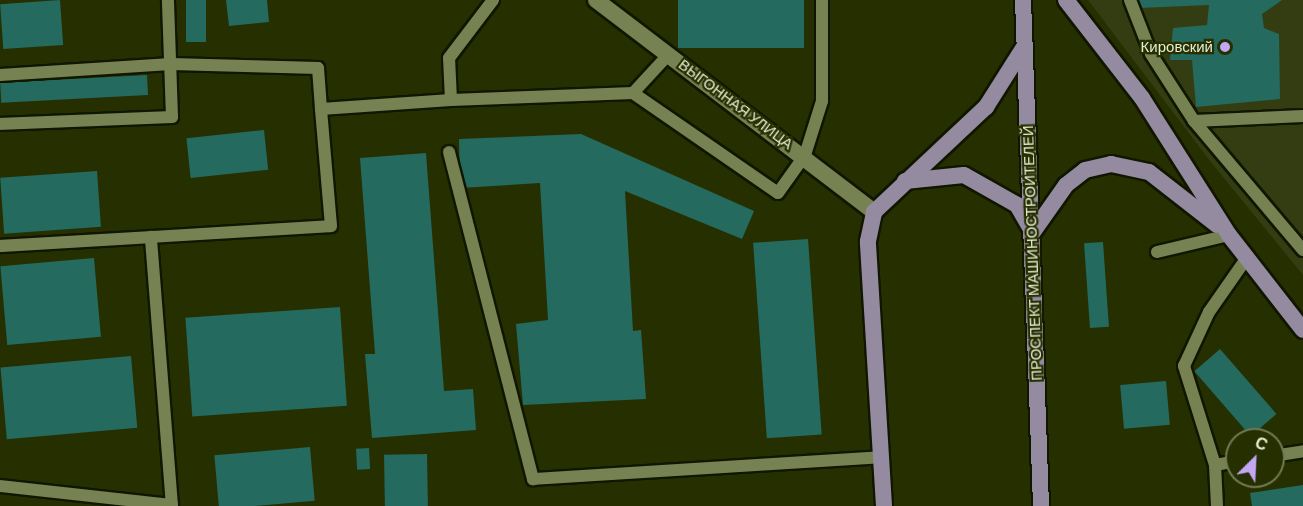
<!DOCTYPE html>
<html>
<head>
<meta charset="utf-8">
<style>
  body { margin:0 }
  #map { position:relative; width:1303px; height:506px; overflow:hidden; background:#262f00; font-family:Barlow,sans-serif }
  div>[style] { position:absolute }
  .built>* { inset:0; background:#343d11 }
  .building>* { inset:0; background:#246a5e; transform-origin:0 0 }
  .roads { filter:drop-shadow(2px 0 #111600) drop-shadow(-2px 0 #111600) drop-shadow(0 2px #111600) drop-shadow(0 -2px #111600) }
  .service>* { height:12px; margin:-6px; padding:0 6px; transform-origin:6px; border-radius:6px; background:#768251 }
  .minor>* { height:16px; margin:-8px; padding:0 8px; transform-origin:8px; border-radius:8px; background:#768251 }
  .primary>* { height:16px; margin:-8px; padding:0 8px; transform-origin:8px; border-radius:8px; background:#958ba0 }
  .dots>* { width:16px; height:16px; translate:-50% -50%; box-sizing:border-box; border:3px solid #262f00; border-radius:50% }
  span { translate:-50% -50%; white-space:nowrap; text-align:center; line-height:1.15; -webkit-text-stroke:4.5px #262f00; paint-order:stroke }
  .poi-label { font-size:15px; color:#e5ecd2 }
  .right { translate:-100% -50%; text-align:right }
  .street-label { font-size:15px; color:#e5ecd2 }
  .north { position:absolute; left:1225px; top:428px; width:60px; height:60px; box-sizing:border-box; background:#262f00; border:2px solid #727b54; border-radius:50%; rotate:24deg; font-size:16px; font-weight:700; line-height:24px; text-align:center; color:#e5ecd2 }
  .north::after { content:''; display:block; margin:auto; width:21px; height:27px; background:#c2a8f2; clip-path:polygon(50% 0,100% 100%,50% 72%,0 100%) }
</style>
</head>
<body>
<div id="map">
  <div class="built">
    <div style="clip-path:polygon(1088px 0,1303px 0,1303px 275px,1210px 161px)"></div>
  </div>
  <div class="building">
    <div style="left:60px;top:0;width:45px;height:60px;rotate:86deg"></div>
    <div style="left:186px;top:0;width:20px;height:42px"></div>
    <div style="clip-path:polygon(226px 0,267px 0,269px 22px,229px 26px)"></div>
    <div style="left:678px;top:0;width:126px;height:48px"></div>
    <div style="clip-path:polygon(1139px 0,1282px 0,1262px 14px,1264px 28px,1279px 34px,1280px 99px,1196px 107px,1192px 60px,1170px 60px,1173px 28px,1207px 25px,1209px 5px,1139px 8px)"></div>
    <div style="left:147px;top:75px;width:20px;height:147px;rotate:87deg"></div>
    <div style="left:264px;top:130px;width:40px;height:78px;rotate:84deg"></div>
    <div style="clip-path:polygon(581px 134px,754px 211px,742px 239px,625px 191px,633px 331px,641px 330px,646px 399px,523px 405px,516px 324px,548px 320px,540px 183px,460px 188px,459px 139px)"></div>
    <div style="clip-path:polygon(426px 153px,444px 391px,473px 389px,476px 430px,372px 438px,365px 354px,375px 354px,360px 158px)"></div>
    <div style="left:97px;top:171px;width:56px;height:97px;rotate:86deg"></div>
    <div style="left:808px;top:239px;width:196px;height:55px;rotate:86deg"></div>
    <div style="left:1103px;top:242px;width:85px;height:19px;rotate:86deg"></div>
    <div style="left:94px;top:258px;width:79px;height:94px;rotate:85deg"></div>
    <div style="left:340px;top:307px;width:99px;height:155px;rotate:86deg"></div>
    <div style="left:1220px;top:349px;width:86px;height:34px;rotate:49deg"></div>
    <div style="left:131px;top:356px;width:72px;height:131px;rotate:85deg"></div>
    <div style="left:1166px;top:381px;width:44px;height:46px;rotate:85deg"></div>
    <div style="left:310px;top:447px;width:54px;height:96px;rotate:85deg"></div>
    <div style="left:369px;top:448px;width:21px;height:13px;rotate:87deg"></div>
    <div style="left:427px;top:454px;width:52px;height:43px;rotate:89deg"></div>
    <div style="clip-path:polygon(1303px 485px,1303px 506px,1252px 506px,1250px 493px)"></div>
  </div>
  <div class="roads">
    <div class="service">
      <div style="left:1130px;top:0;width:58px;rotate:68.7deg"></div>
      <div style="left:1151px;top:54px;width:80px;rotate:57.3deg"></div>
      <div style="left:1194px;top:121px;width:169px;rotate:49.8deg"></div>
      <div style="left:0;top:75px;width:171px;rotate:-3.7deg"></div>
      <div style="left:171px;top:64px;width:147px;rotate:1.6deg"></div>
      <div style="left:318px;top:68px;width:41px;rotate:85.8deg"></div>
      <div style="left:321px;top:109px;width:130px;rotate:-4deg"></div>
      <div style="left:451px;top:100px;width:42px;rotate:-92.7deg"></div>
      <div style="left:449px;top:58px;width:73px;rotate:-52.8deg"></div>
      <div style="left:633px;top:93px;width:176px;rotate:34.6deg"></div>
      <div style="left:778px;top:193px;width:47px;rotate:-54.6deg"></div>
      <div style="left:805px;top:155px;width:57px;rotate:-72.5deg"></div>
      <div style="left:822px;top:101px;width:101px;rotate:-90deg"></div>
      <div style="left:451px;top:100px;width:182px;rotate:-2.2deg"></div>
      <div style="left:633px;top:93px;width:53px;rotate:-47.3deg"></div>
      <div style="left:1194px;top:121px;width:109px;rotate:-2.6deg"></div>
      <div style="left:0;top:124px;width:172px;rotate:-2.3deg"></div>
      <div style="left:172px;top:117px;width:117px;rotate:-92deg"></div>
      <div style="left:449px;top:152px;width:338px;rotate:75.6deg"></div>
      <div style="left:533px;top:479px;width:350px;rotate:-3.6deg"></div>
      <div style="left:0;top:246px;width:151px;rotate:-3.4deg"></div>
      <div style="left:1157px;top:252px;width:74px;rotate:-13.3deg"></div>
      <div style="left:1273px;top:456px;width:30px;rotate:-9deg"></div>
      <div style="left:1215px;top:465px;width:22px;rotate:-10deg"></div>
      <div style="left:0;top:486px;width:173px;rotate:6.3deg"></div>
      <div style="left:172px;top:506px;width:270px;rotate:-94.5deg"></div>
      <div style="left:151px;top:237px;width:180px;rotate:-3.5deg"></div>
      <div style="left:331px;top:226px;width:117px;rotate:-94.9deg"></div>
      <div style="left:1217px;top:506px;width:41px;rotate:-92.8deg"></div>
      <div style="left:1215px;top:465px;width:104px;rotate:-107.4deg"></div>
      <div style="left:1184px;top:366px;width:60px;rotate:-65.2deg"></div>
      <div style="left:1209px;top:312px;width:68px;rotate:-55.1deg"></div>
    </div>
    <div class="minor">
      <div style="left:596px;top:0;width:350px;rotate:37.3deg"></div>
    </div>
    <div class="primary">
      <div style="left:1023px;top:0;width:506px;rotate:87.96deg"></div>
      <div style="left:1066px;top:0;width:124px;rotate:52.2deg"></div>
      <div style="left:1142px;top:98px;width:162px;rotate:57.6deg"></div>
      <div style="left:1229px;top:235px;width:120px;rotate:52.1deg"></div>
      <div style="left:905px;top:181px;width:59px;rotate:-5.8deg"></div>
      <div style="left:964px;top:175px;width:61px;rotate:29.5deg"></div>
      <div style="left:1017px;top:205px;width:28px;rotate:60deg"></div>
      <div style="left:1033px;top:232px;width:57px;rotate:-54.9deg"></div>
      <div style="left:1066px;top:185px;width:24px;rotate:-38deg"></div>
      <div style="left:1085px;top:170px;width:27px;rotate:-13deg"></div>
      <div style="left:1111px;top:164px;width:39px;rotate:12deg"></div>
      <div style="left:1149px;top:172px;width:86px;rotate:37.9deg"></div>
      <div style="left:884px;top:506px;width:265px;rotate:-93.5deg"></div>
      <div style="left:868px;top:241px;width:30px;rotate:-78deg"></div>
      <div style="left:874px;top:212px;width:154px;rotate:-43.2deg"></div>
      <div style="left:986px;top:107px;width:71px;rotate:-57.7deg"></div>
    </div>
  </div>
  <div class="dots">
    <div style="left:1225px;top:47px;background:#c2a8f2"></div>
  </div>
  <div class="poi-label">
    <span class="right" style="left:1213px;top:47px">Кировский</span>
  </div>
  <div class="street-label">
    <span style="left:736px;top:104px;rotate:37deg">ВЫГОННАЯ УЛИЦА</span>
    <span style="left:1032px;top:253px;rotate:-92deg">ПРОСПЕКТ МАШИНОСТРОИТЕЛЕЙ</span>
  </div>
  <div class="north">С</div>
</div>
</body>
</html>
